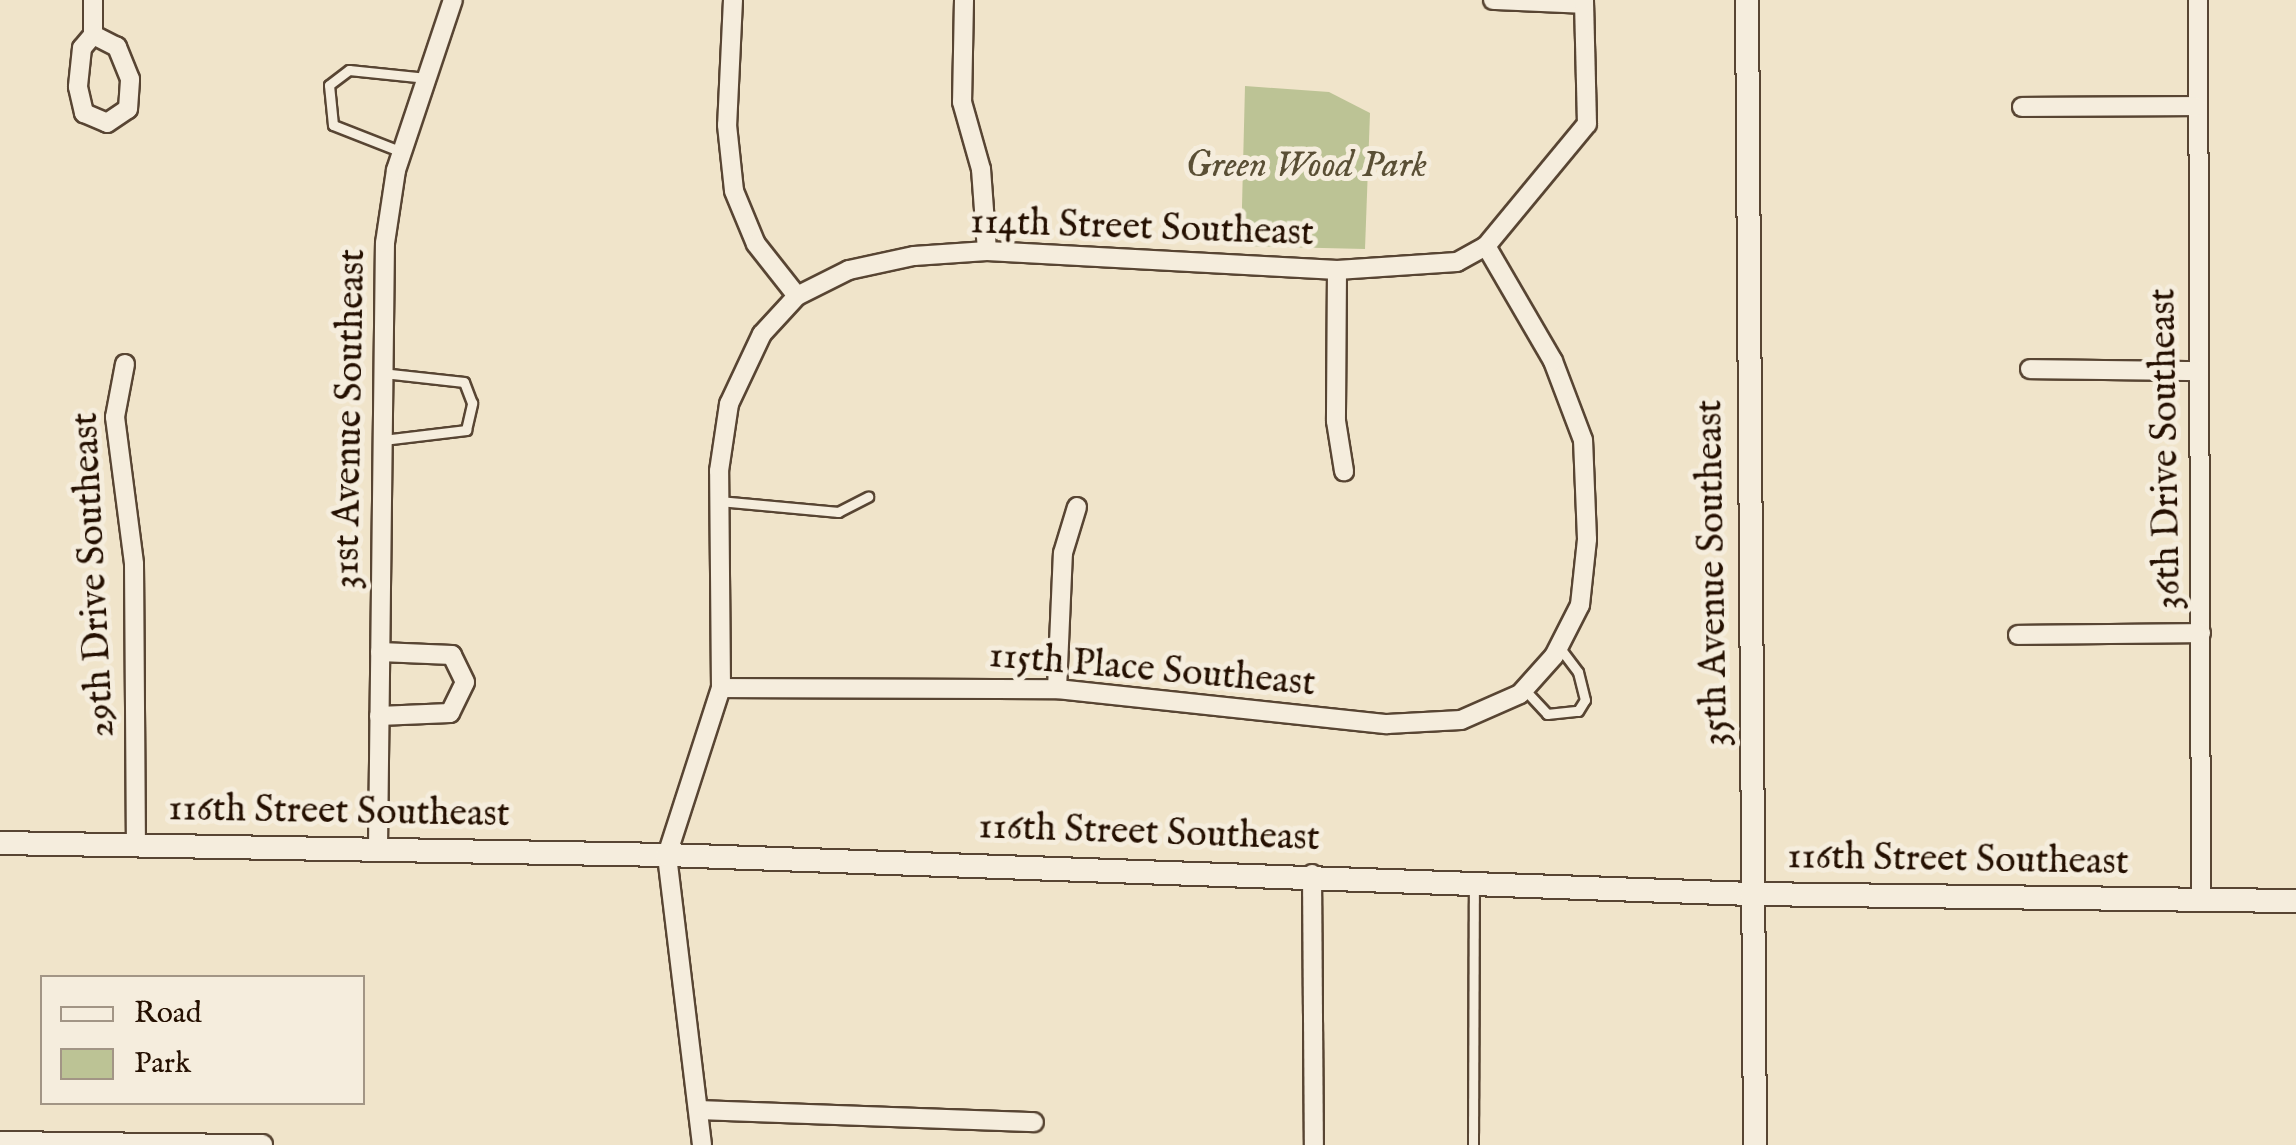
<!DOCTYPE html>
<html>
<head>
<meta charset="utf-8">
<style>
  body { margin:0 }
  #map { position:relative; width:2296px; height:1145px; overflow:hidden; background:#f0e4ca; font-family:"IM FELL English",serif }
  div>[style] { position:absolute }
  .green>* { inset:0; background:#bcc395 }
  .roads { filter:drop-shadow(2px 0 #584533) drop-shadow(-2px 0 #584533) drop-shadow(0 2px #584533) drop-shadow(0 -2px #584533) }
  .service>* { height:9px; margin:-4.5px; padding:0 4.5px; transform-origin:4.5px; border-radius:4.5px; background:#f5eddd }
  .minor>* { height:18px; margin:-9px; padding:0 9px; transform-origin:9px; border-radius:9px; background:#f5eddd }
  .tertiary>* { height:22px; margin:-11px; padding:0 11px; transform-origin:11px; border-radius:11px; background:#f5eddd }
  span { translate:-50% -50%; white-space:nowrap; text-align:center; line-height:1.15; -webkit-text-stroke:10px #f5eddd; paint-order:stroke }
  .park-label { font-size:38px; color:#5a4f35; font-style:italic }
  .street-label { font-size:38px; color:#251001 }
  .legend { position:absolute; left:40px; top:975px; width:325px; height:130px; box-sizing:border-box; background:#f5eddd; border:2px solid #a29585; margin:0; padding:12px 18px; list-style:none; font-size:30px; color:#251001 }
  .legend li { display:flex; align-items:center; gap:20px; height:50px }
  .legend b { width:50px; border:2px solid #a29585 }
</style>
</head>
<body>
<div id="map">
  <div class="green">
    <div style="clip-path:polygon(1245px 86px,1329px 92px,1370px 113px,1365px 249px,1241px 246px)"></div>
  </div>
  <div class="roads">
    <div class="service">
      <div style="left:402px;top:152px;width:74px;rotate:-158.6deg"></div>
      <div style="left:333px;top:125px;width:40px;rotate:-95.7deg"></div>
      <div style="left:329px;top:85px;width:25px;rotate:-37deg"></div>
      <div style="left:349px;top:70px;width:78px;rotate:5.9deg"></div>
      <div style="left:383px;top:440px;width:84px;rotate:-6.9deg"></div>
      <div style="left:466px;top:430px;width:28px;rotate:-77deg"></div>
      <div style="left:472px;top:403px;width:22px;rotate:-111deg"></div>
      <div style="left:464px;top:382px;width:81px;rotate:-173.7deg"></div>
      <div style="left:719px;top:501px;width:120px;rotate:5.3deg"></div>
      <div style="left:838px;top:512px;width:34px;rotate:-27deg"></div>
      <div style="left:1524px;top:689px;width:34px;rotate:47deg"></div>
      <div style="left:1547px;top:714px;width:31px;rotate:-6deg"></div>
      <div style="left:1578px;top:711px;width:13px;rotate:-58deg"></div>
      <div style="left:1585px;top:700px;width:29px;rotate:-104deg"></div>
      <div style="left:1578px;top:672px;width:31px;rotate:-127deg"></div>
      <div style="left:1473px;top:1145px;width:261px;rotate:-89.8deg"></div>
    </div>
    <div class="minor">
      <div style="left:93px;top:0;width:35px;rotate:90deg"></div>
      <div style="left:93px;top:35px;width:17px;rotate:130deg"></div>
      <div style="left:82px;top:48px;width:39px;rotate:96deg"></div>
      <div style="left:78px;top:87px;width:27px;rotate:77deg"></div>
      <div style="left:84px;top:113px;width:25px;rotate:23deg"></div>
      <div style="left:107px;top:123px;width:25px;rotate:-34deg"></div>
      <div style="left:128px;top:109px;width:30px;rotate:-86deg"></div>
      <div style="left:130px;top:79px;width:35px;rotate:-112deg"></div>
      <div style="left:117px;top:47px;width:27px;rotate:-153deg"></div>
      <div style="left:733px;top:0;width:125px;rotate:92.7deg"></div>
      <div style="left:727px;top:125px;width:66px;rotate:83.9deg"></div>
      <div style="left:734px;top:191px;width:57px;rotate:67.5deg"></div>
      <div style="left:756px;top:244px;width:66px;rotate:51.7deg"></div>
      <div style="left:964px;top:0;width:102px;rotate:91.1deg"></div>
      <div style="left:962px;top:102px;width:70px;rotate:74.2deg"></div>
      <div style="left:981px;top:169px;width:82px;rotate:85.8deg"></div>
      <div style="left:1493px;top:0;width:91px;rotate:2.5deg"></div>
      <div style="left:2198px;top:0;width:898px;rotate:89.81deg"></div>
      <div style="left:2022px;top:107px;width:174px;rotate:-0.3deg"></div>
      <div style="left:1337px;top:270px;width:151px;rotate:90.4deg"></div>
      <div style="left:1336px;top:421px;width:51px;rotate:80.9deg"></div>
      <div style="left:125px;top:364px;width:54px;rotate:100.7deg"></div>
      <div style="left:115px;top:417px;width:148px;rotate:82.6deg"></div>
      <div style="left:134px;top:564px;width:279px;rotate:89.6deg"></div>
      <div style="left:2030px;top:369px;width:168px;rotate:0.7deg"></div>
      <div style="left:2018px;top:635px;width:183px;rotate:-0.6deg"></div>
      <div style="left:721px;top:688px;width:336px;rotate:0.2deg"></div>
      <div style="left:1057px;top:689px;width:332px;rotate:6.1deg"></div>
      <div style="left:1387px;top:724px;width:74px;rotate:-3.1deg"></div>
      <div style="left:1461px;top:720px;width:64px;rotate:-23.8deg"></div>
      <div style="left:1520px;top:694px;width:51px;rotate:-48.2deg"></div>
      <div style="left:1554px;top:656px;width:57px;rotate:-63deg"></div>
      <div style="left:1580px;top:605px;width:66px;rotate:-83.9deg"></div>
      <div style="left:1587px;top:539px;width:99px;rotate:-92.3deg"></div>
      <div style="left:1583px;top:440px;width:85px;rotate:-110.8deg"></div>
      <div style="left:1553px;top:361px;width:133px;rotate:-120.2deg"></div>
      <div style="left:1057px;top:689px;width:136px;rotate:-87.5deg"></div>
      <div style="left:1063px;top:553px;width:48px;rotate:-73.1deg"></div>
      <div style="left:379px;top:716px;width:71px;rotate:-2.4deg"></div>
      <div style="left:450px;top:713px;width:34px;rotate:-64deg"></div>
      <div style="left:465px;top:682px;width:30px;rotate:-116deg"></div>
      <div style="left:452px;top:655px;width:72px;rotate:-177.6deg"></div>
      <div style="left:378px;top:848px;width:605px;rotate:-89.34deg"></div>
      <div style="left:385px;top:243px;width:74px;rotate:-81.4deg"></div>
      <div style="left:396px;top:170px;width:179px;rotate:-71.5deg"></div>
      <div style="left:1312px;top:874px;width:271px;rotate:89.6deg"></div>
      <div style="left:700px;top:1110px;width:334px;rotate:2.1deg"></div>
      <div style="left:0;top:1141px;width:263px;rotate:0.7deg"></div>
      <div style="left:702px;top:1145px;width:292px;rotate:-96.9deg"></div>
      <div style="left:667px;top:855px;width:176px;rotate:-72.1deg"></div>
      <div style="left:721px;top:688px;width:217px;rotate:-90.5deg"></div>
      <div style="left:719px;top:471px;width:68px;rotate:-81.5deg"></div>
      <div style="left:729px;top:404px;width:77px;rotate:-64.8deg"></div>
      <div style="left:762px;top:334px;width:52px;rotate:-47.4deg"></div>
      <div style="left:797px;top:296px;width:58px;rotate:-26.6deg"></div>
      <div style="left:849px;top:270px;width:66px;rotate:-12.2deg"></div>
      <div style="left:914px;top:256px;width:73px;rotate:-3.9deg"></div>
      <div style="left:987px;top:251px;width:351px;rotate:3.1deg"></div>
      <div style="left:1337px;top:270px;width:120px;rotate:-3.8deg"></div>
      <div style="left:1457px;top:262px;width:33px;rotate:-29deg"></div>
      <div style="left:1486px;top:246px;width:158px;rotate:-50.4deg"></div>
      <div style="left:1587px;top:124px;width:124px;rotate:-91.4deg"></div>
    </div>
    <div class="tertiary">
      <div style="left:1747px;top:0;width:1145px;rotate:89.6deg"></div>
      <div style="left:0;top:843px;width:667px;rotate:1.03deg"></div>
      <div style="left:667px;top:855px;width:1086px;rotate:2.06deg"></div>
      <div style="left:1752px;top:894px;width:544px;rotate:0.74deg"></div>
    </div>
  </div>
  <div class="park-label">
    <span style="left:1306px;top:167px">Green Wood Park</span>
  </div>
  <div class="street-label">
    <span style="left:1142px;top:229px;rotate:2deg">114th Street Southeast</span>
    <span style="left:351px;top:419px;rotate:-89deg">31st Avenue Southeast</span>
    <span style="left:2167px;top:449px;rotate:-91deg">36th Drive Southeast</span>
    <span style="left:1714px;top:573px;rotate:-91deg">35th Avenue Southeast</span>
    <span style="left:95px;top:575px;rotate:-93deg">29th Drive Southeast</span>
    <span style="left:1152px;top:671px;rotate:5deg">115th Place Southeast</span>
    <span style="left:339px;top:813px;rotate:1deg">116th Street Southeast</span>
    <span style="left:1149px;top:834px;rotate:2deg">116th Street Southeast</span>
    <span style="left:1958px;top:861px;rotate:1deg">116th Street Southeast</span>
  </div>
  <ul class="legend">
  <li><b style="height:12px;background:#f5eddd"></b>Road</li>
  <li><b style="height:28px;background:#bcc395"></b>Park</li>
  </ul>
</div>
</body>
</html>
